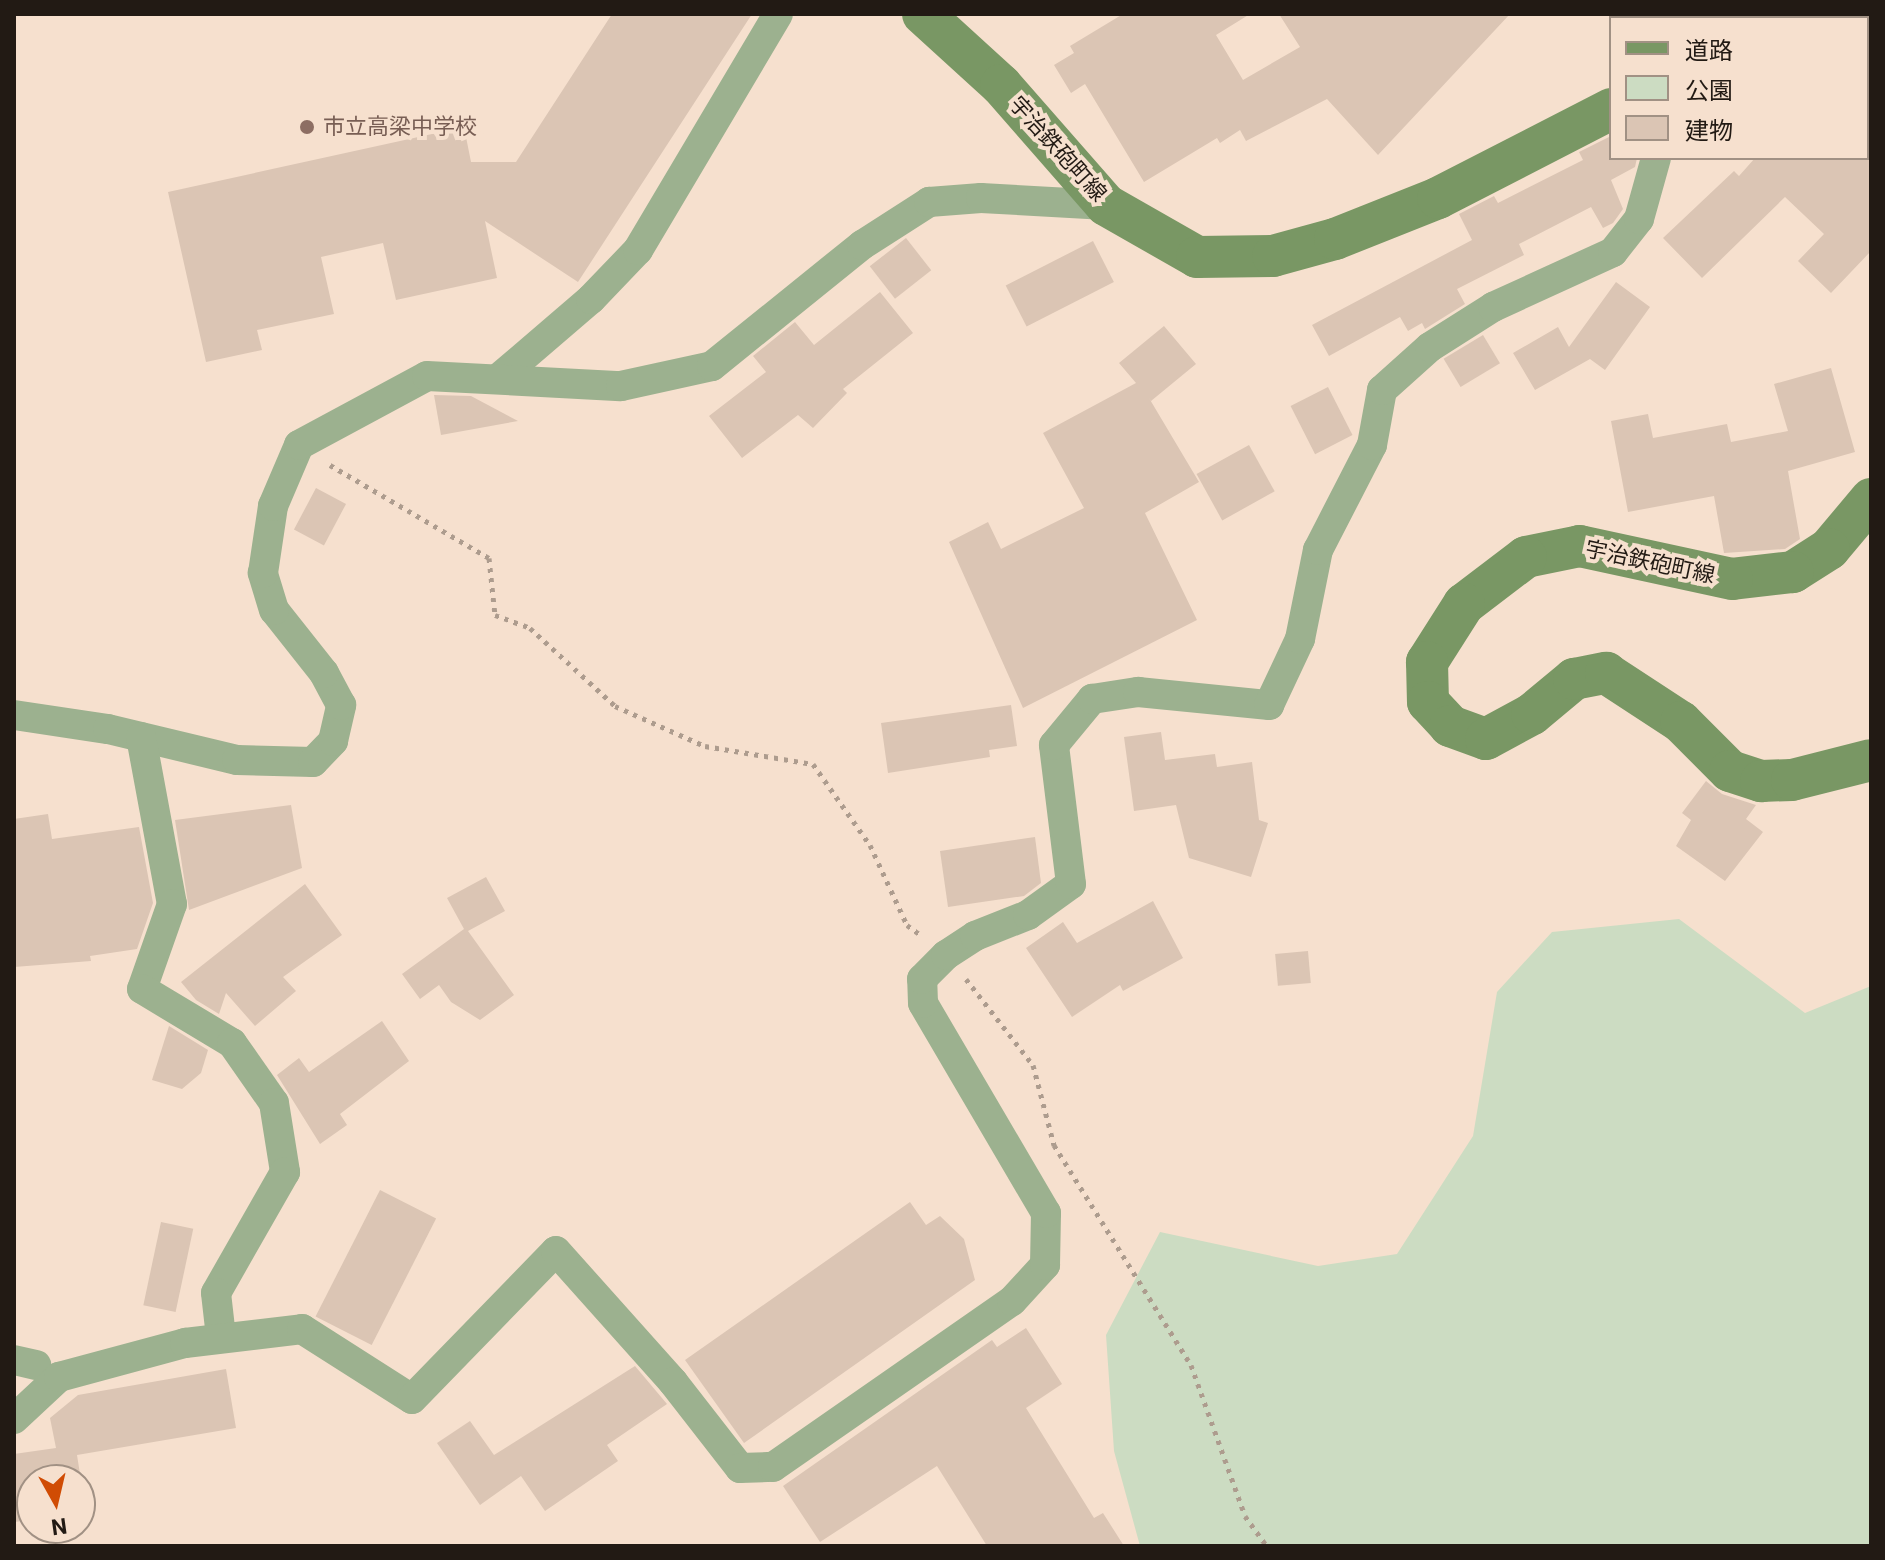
<!DOCTYPE html>
<html>
<head>
<meta charset="utf-8">
<style>
  body { margin:0 }
  #map { position:relative; width:1885px; height:1560px; overflow:hidden; background:#f6e0ce; font-family:Roboto,"Noto Sans JP",sans-serif }
  div>[style] { position:absolute }
  .green>* { inset:0; background:#ccdcc2 }
  .building>* { inset:0; background:#dbc5b4; transform-origin:0 0 }
  .path>* { height:5px; margin-top:-2.5px; transform-origin:0; background:repeating-linear-gradient(90deg,#ad9c8e 0 4px,transparent 0 10px) }
  .street>* { height:30px; margin:-15px; padding:0 15px; transform-origin:15px; border-radius:15px; background:#9cb18f }
  .secondary>* { height:42px; margin:-21px; padding:0 21px; transform-origin:21px; border-radius:21px; background:#799764 }
  .dots>* { width:22px; height:22px; translate:-50% -50%; box-sizing:border-box; border:4px solid #f6e0ce; border-radius:50% }
  span { translate:-50% -50%; white-space:nowrap; text-align:center; line-height:1.15; -webkit-text-stroke:8px #f6e0ce; paint-order:stroke }
  .education-label { font-size:22px; color:#785e54 }
  .left { translate:0 -50%; text-align:left }
  .street-label { font-size:22px; color:#221a14 }
  .frame { position:absolute; inset:0; border:16px solid #221a14; pointer-events:none }
  .legend { position:absolute; left:1609px; top:16px; width:260px; height:144px; box-sizing:border-box; background:#f6e0ce; border:2px solid #a19184; margin:0; padding:10px 14px; list-style:none; font-size:24px; color:#221a14 }
  .legend li { display:flex; align-items:center; gap:16px; height:40px }
  .legend b { width:40px; border:2px solid #a19184 }
  .north { position:absolute; left:16px; top:1464px; width:80px; height:80px; box-sizing:border-box; background:#f6e0ce; border:2px solid #a19184; border-radius:50%; rotate:172deg; font-size:22px; font-weight:700; line-height:32px; text-align:center; color:#221a14 }
  .north::after { content:''; display:block; margin:auto; width:28px; height:36px; background:#d04c04; clip-path:polygon(50% 0,100% 100%,50% 72%,0 100%) }
</style>
</head>
<body>
<div id="map">
  <div class="green">
    <div style="clip-path:polygon(1679px 919px,1805px 1013px,1871px 986px,1871px 1546px,1140px 1546px,1114px 1451px,1106px 1335px,1160px 1232px,1318px 1266px,1397px 1254px,1473px 1136px,1497px 992px,1552px 932px)"></div>
  </div>
  <div class="building">
    <div style="clip-path:polygon(612px 14px,752px 14px,578px 282px,485px 221px,497px 278px,396px 300px,383px 243px,321px 257px,334px 314px,257px 330px,262px 350px,206px 362px,168px 192px,464px 127px,471px 162px,516px 162px)"></div>
    <div style="clip-path:polygon(1123px 14px,1250px 14px,1216px 35px,1243px 80px,1300px 47px,1279px 14px,1510px 14px,1378px 155px,1327px 99px,1246px 141px,1240px 130px,1220px 143px,1217px 138px,1144px 182px,1085px 84px,1071px 93px,1054px 65px,1074px 53px,1070px 46px)"></div>
    <div style="clip-path:polygon(1611px 136px,1611px 158px,1637px 158px,1635px 167px,1611px 180px,1623px 209px,1613px 223px,1603px 228px,1591px 207px,1519px 244px,1524px 255px,1457px 289px,1465px 304px,1425px 329px,1422px 323px,1408px 331px,1400px 317px,1329px 356px,1312px 325px,1472px 240px,1459px 214px,1494px 196px,1498px 203px,1583px 160px,1579px 152px)"></div>
    <div style="clip-path:polygon(1755px 158px,1871px 158px,1871px 251px,1831px 293px,1798px 261px,1824px 234px,1785px 197px,1702px 278px,1663px 238px,1734px 171px,1739px 176px)"></div>
    <div style="left:906px;top:238px;width:41px;height:46px;rotate:52deg"></div>
    <div style="left:1093px;top:241px;width:46px;height:98px;rotate:63deg"></div>
    <div style="clip-path:polygon(1616px 282px,1650px 307px,1605px 370px,1590px 359px,1535px 390px,1513px 353px,1558px 327px,1569px 347px)"></div>
    <div style="clip-path:polygon(880px 292px,913px 333px,843px 389px,847px 393px,813px 428px,798px 415px,742px 458px,709px 416px,766px 372px,753px 356px,795px 322px,814px 345px)"></div>
    <div style="clip-path:polygon(1164px 326px,1196px 364px,1151px 401px,1149px 398px,1199px 482px,1145px 513px,1197px 620px,1023px 708px,949px 542px,988px 522px,1001px 549px,1084px 508px,1043px 433px,1136px 383px,1119px 363px)"></div>
    <div style="left:1483px;top:335px;width:33px;height:46px;rotate:59deg"></div>
    <div style="clip-path:polygon(1831px 368px,1855px 452px,1788px 471px,1800px 539px,1785px 549px,1724px 553px,1714px 496px,1628px 512px,1611px 421px,1648px 414px,1653px 438px,1727px 424px,1731px 442px,1788px 431px,1774px 384px)"></div>
    <div style="left:1328px;top:387px;width:54px;height:42px;rotate:63deg"></div>
    <div style="clip-path:polygon(434px 395px,471px 396px,518px 421px,441px 435px)"></div>
    <div style="left:1249px;top:445px;width:53px;height:60px;rotate:61deg"></div>
    <div style="left:316px;top:488px;width:34px;height:47px;rotate:28deg"></div>
    <div style="clip-path:polygon(1011px 705px,1017px 746px,989px 750px,990px 757px,888px 773px,881px 723px)"></div>
    <div style="clip-path:polygon(1161px 732px,1165px 760px,1215px 754px,1217px 767px,1252px 762px,1259px 820px,1268px 823px,1251px 877px,1189px 858px,1176px 805px,1134px 811px,1124px 737px)"></div>
    <div style="clip-path:polygon(1706px 781px,1722px 794px,1756px 805px,1746px 819px,1763px 832px,1725px 881px,1676px 846px,1691px 820px,1682px 813px)"></div>
    <div style="clip-path:polygon(291px 805px,302px 868px,189px 910px,175px 820px)"></div>
    <div style="clip-path:polygon(48px 814px,52px 839px,139px 827px,153px 903px,137px 949px,90px 956px,91px 961px,14px 967px,14px 819px)"></div>
    <div style="clip-path:polygon(1035px 837px,1041px 883px,1024px 896px,948px 907px,940px 851px)"></div>
    <div style="clip-path:polygon(486px 877px,505px 911px,468px 931px,514px 995px,480px 1020px,451px 1002px,439px 985px,420px 999px,402px 974px,464px 929px,447px 898px)"></div>
    <div style="clip-path:polygon(305px 884px,342px 935px,283px 977px,296px 991px,255px 1026px,226px 993px,219px 1014px,196px 1000px,181px 982px)"></div>
    <div style="clip-path:polygon(1153px 901px,1183px 958px,1123px 991px,1120px 985px,1072px 1017px,1026px 948px,1063px 922px,1077px 943px)"></div>
    <div style="left:1308px;top:951px;width:32px;height:33px;rotate:85deg"></div>
    <div style="clip-path:polygon(382px 1021px,409px 1061px,340px 1114px,347px 1125px,320px 1144px,277px 1075px,299px 1058px,309px 1072px)"></div>
    <div style="clip-path:polygon(169px 1026px,208px 1050px,201px 1073px,182px 1089px,152px 1080px)"></div>
    <div style="left:380px;top:1190px;width:63px;height:142px;rotate:27deg"></div>
    <div style="clip-path:polygon(910px 1202px,926px 1225px,940px 1216px,964px 1239px,975px 1280px,744px 1443px,685px 1360px)"></div>
    <div style="left:161px;top:1222px;width:33px;height:85px;rotate:12deg"></div>
    <div style="clip-path:polygon(1026px 1328px,1062px 1384px,1026px 1408px,1094px 1518px,1103px 1513px,1124px 1546px,987px 1546px,937px 1466px,820px 1542px,783px 1486px,992px 1340px,997px 1347px)"></div>
    <div style="clip-path:polygon(635px 1366px,667px 1404px,607px 1445px,618px 1461px,545px 1511px,521px 1476px,480px 1505px,437px 1443px,470px 1421px,494px 1455px)"></div>
    <div style="clip-path:polygon(226px 1369px,236px 1428px,77px 1455px,86px 1512px,80px 1513px,80px 1480px,32px 1480px,32px 1520px,14px 1522px,14px 1454px,56px 1448px,50px 1418px,78px 1395px)"></div>
  </div>
  <div class="path">
    <div style="left:330px;top:465px;width:184px;rotate:30.3deg"></div>
    <div style="left:489px;top:558px;width:57px;rotate:84deg"></div>
    <div style="left:495px;top:615px;width:37px;rotate:20deg"></div>
    <div style="left:530px;top:628px;width:115px;rotate:42.5deg"></div>
    <div style="left:615px;top:706px;width:98px;rotate:24deg"></div>
    <div style="left:705px;top:746px;width:109px;rotate:9.5deg"></div>
    <div style="left:813px;top:764px;width:99px;rotate:54.9deg"></div>
    <div style="left:870px;top:845px;width:88px;rotate:65.2deg"></div>
    <div style="left:907px;top:925px;width:19px;rotate:36deg"></div>
    <div style="left:966px;top:979px;width:109px;rotate:52.1deg"></div>
    <div style="left:1033px;top:1065px;width:83px;rotate:75.3deg"></div>
    <div style="left:1054px;top:1145px;width:259px;rotate:58.1deg"></div>
    <div style="left:1191px;top:1365px;width:160px;rotate:70.3deg"></div>
    <div style="left:1245px;top:1516px;width:37px;rotate:54deg"></div>
  </div>
  <div class="street">
    <div style="left:500px;top:377px;width:120px;rotate:-40.6deg"></div>
    <div style="left:591px;top:299px;width:68px;rotate:-46.2deg"></div>
    <div style="left:638px;top:250px;width:274px;rotate:-59.3deg"></div>
    <div style="left:14px;top:715px;width:95px;rotate:8.5deg"></div>
    <div style="left:108px;top:729px;width:133px;rotate:13.5deg"></div>
    <div style="left:237px;top:760px;width:76px;rotate:1.5deg"></div>
    <div style="left:313px;top:762px;width:29px;rotate:-46deg"></div>
    <div style="left:333px;top:741px;width:37px;rotate:-77deg"></div>
    <div style="left:341px;top:705px;width:36px;rotate:-118deg"></div>
    <div style="left:324px;top:673px;width:80px;rotate:-128.4deg"></div>
    <div style="left:274px;top:610px;width:39px;rotate:-107deg"></div>
    <div style="left:263px;top:573px;width:68px;rotate:-81.5deg"></div>
    <div style="left:273px;top:506px;width:66px;rotate:-66.9deg"></div>
    <div style="left:299px;top:445px;width:145px;rotate:-28.3deg"></div>
    <div style="left:427px;top:376px;width:194px;rotate:3deg"></div>
    <div style="left:621px;top:386px;width:93px;rotate:-12.4deg"></div>
    <div style="left:712px;top:366px;width:193px;rotate:-38.9deg"></div>
    <div style="left:862px;top:245px;width:80px;rotate:-32.7deg"></div>
    <div style="left:929px;top:202px;width:52px;rotate:-4.4deg"></div>
    <div style="left:981px;top:198px;width:125px;rotate:3.2deg"></div>
    <div style="left:141px;top:737px;width:170px;rotate:79.5deg"></div>
    <div style="left:172px;top:904px;width:90px;rotate:109.4deg"></div>
    <div style="left:142px;top:989px;width:105px;rotate:31deg"></div>
    <div style="left:232px;top:1043px;width:73px;rotate:55deg"></div>
    <div style="left:274px;top:1103px;width:70px;rotate:80.9deg"></div>
    <div style="left:285px;top:1172px;width:139px;rotate:119.7deg"></div>
    <div style="left:216px;top:1293px;width:44px;rotate:83.5deg"></div>
    <div style="left:14px;top:1360px;width:23px;rotate:13deg"></div>
    <div style="left:14px;top:1419px;width:62px;rotate:-43deg"></div>
    <div style="left:59px;top:1377px;width:131px;rotate:-15.1deg"></div>
    <div style="left:185px;top:1343px;width:118px;rotate:-6.8deg"></div>
    <div style="left:302px;top:1329px;width:130px;rotate:32.5deg"></div>
    <div style="left:412px;top:1399px;width:206px;rotate:-45.8deg"></div>
    <div style="left:556px;top:1251px;width:176px;rotate:48.2deg"></div>
    <div style="left:673px;top:1382px;width:109px;rotate:52.1deg"></div>
    <div style="left:740px;top:1468px;width:33px;rotate:-2deg"></div>
    <div style="left:773px;top:1467px;width:291px;rotate:-34.8deg"></div>
    <div style="left:1012px;top:1301px;width:49px;rotate:-47.5deg"></div>
    <div style="left:1045px;top:1265px;width:52px;rotate:-88.9deg"></div>
    <div style="left:1046px;top:1213px;width:243px;rotate:-120.4deg"></div>
    <div style="left:923px;top:1003px;width:24px;rotate:-92deg"></div>
    <div style="left:922px;top:979px;width:34px;rotate:-45deg"></div>
    <div style="left:946px;top:955px;width:35px;rotate:-33deg"></div>
    <div style="left:975px;top:936px;width:57px;rotate:-21.6deg"></div>
    <div style="left:1028px;top:915px;width:53px;rotate:-35.8deg"></div>
    <div style="left:1071px;top:884px;width:140px;rotate:-97deg"></div>
    <div style="left:1054px;top:745px;width:60px;rotate:-50.4deg"></div>
    <div style="left:1092px;top:699px;width:47px;rotate:-8.7deg"></div>
    <div style="left:1138px;top:692px;width:132px;rotate:5.7deg"></div>
    <div style="left:1269px;top:705px;width:73px;rotate:-64.8deg"></div>
    <div style="left:1300px;top:639px;width:91px;rotate:-78.6deg"></div>
    <div style="left:1318px;top:550px;width:118px;rotate:-62.8deg"></div>
    <div style="left:1372px;top:445px;width:56px;rotate:-79.7deg"></div>
    <div style="left:1382px;top:390px;width:64px;rotate:-41.9deg"></div>
    <div style="left:1430px;top:347px;width:75px;rotate:-32.4deg"></div>
    <div style="left:1493px;top:307px;width:132px;rotate:-24.6deg"></div>
    <div style="left:1613px;top:252px;width:42px;rotate:-51.8deg"></div>
    <div style="left:1639px;top:219px;width:63px;rotate:-74.4deg"></div>
  </div>
  <div class="secondary">
    <div style="left:923px;top:14px;width:105px;rotate:42.3deg"></div>
    <div style="left:1001px;top:85px;width:159px;rotate:48.8deg"></div>
    <div style="left:1106px;top:205px;width:105px;rotate:29.7deg"></div>
    <div style="left:1197px;top:257px;width:76px;rotate:-0.8deg"></div>
    <div style="left:1273px;top:256px;width:64px;rotate:-15.3deg"></div>
    <div style="left:1335px;top:239px;width:111px;rotate:-21.7deg"></div>
    <div style="left:1438px;top:198px;width:195px;rotate:-27.2deg"></div>
    <div style="left:1867px;top:65px;width:4px"></div>
    <div style="left:1871px;top:499px;width:65px;rotate:130deg"></div>
    <div style="left:1829px;top:549px;width:43px;rotate:147.4deg"></div>
    <div style="left:1793px;top:572px;width:61px;rotate:173.5deg"></div>
    <div style="left:1732px;top:579px;width:156px;rotate:-167.8deg"></div>
    <div style="left:1580px;top:546px;width:55px;rotate:168.5deg"></div>
    <div style="left:1526px;top:557px;width:78px;rotate:142.8deg"></div>
    <div style="left:1464px;top:604px;width:69px;rotate:122.5deg"></div>
    <div style="left:1427px;top:662px;width:40px;rotate:88.6deg"></div>
    <div style="left:1428px;top:702px;width:33px;rotate:47deg"></div>
    <div style="left:1450px;top:726px;width:38px;rotate:20deg"></div>
    <div style="left:1486px;top:739px;width:52px;rotate:-28.5deg"></div>
    <div style="left:1532px;top:714px;width:55px;rotate:-39.8deg"></div>
    <div style="left:1574px;top:679px;width:33px;rotate:-11deg"></div>
    <div style="left:1606px;top:673px;width:90px;rotate:33.2deg"></div>
    <div style="left:1681px;top:722px;width:69px;rotate:45deg"></div>
    <div style="left:1730px;top:771px;width:33px;rotate:18deg"></div>
    <div style="left:1761px;top:781px;width:31px;rotate:-2deg"></div>
    <div style="left:1792px;top:780px;width:81px;rotate:-14.2deg"></div>
  </div>
  <div class="dots">
    <div style="left:307px;top:127px;background:#8d6e63"></div>
  </div>
  <div class="education-label">
    <span class="left" style="left:323px;top:127px">市立高梁中学校</span>
  </div>
  <div class="street-label">
    <span style="left:1058px;top:149px;rotate:48deg">宇治鉄砲町線</span>
    <span style="left:1650px;top:562px;rotate:12deg">宇治鉄砲町線</span>
  </div>
  <div class="frame"></div>
  <ul class="legend">
  <li><b style="height:10px;background:#799764"></b>道路</li>
  <li><b style="height:22px;background:#ccdcc2"></b>公園</li>
  <li><b style="height:22px;background:#dbc5b4"></b>建物</li>
  </ul>
  <div class="north">N</div>
</div>
</body>
</html>
